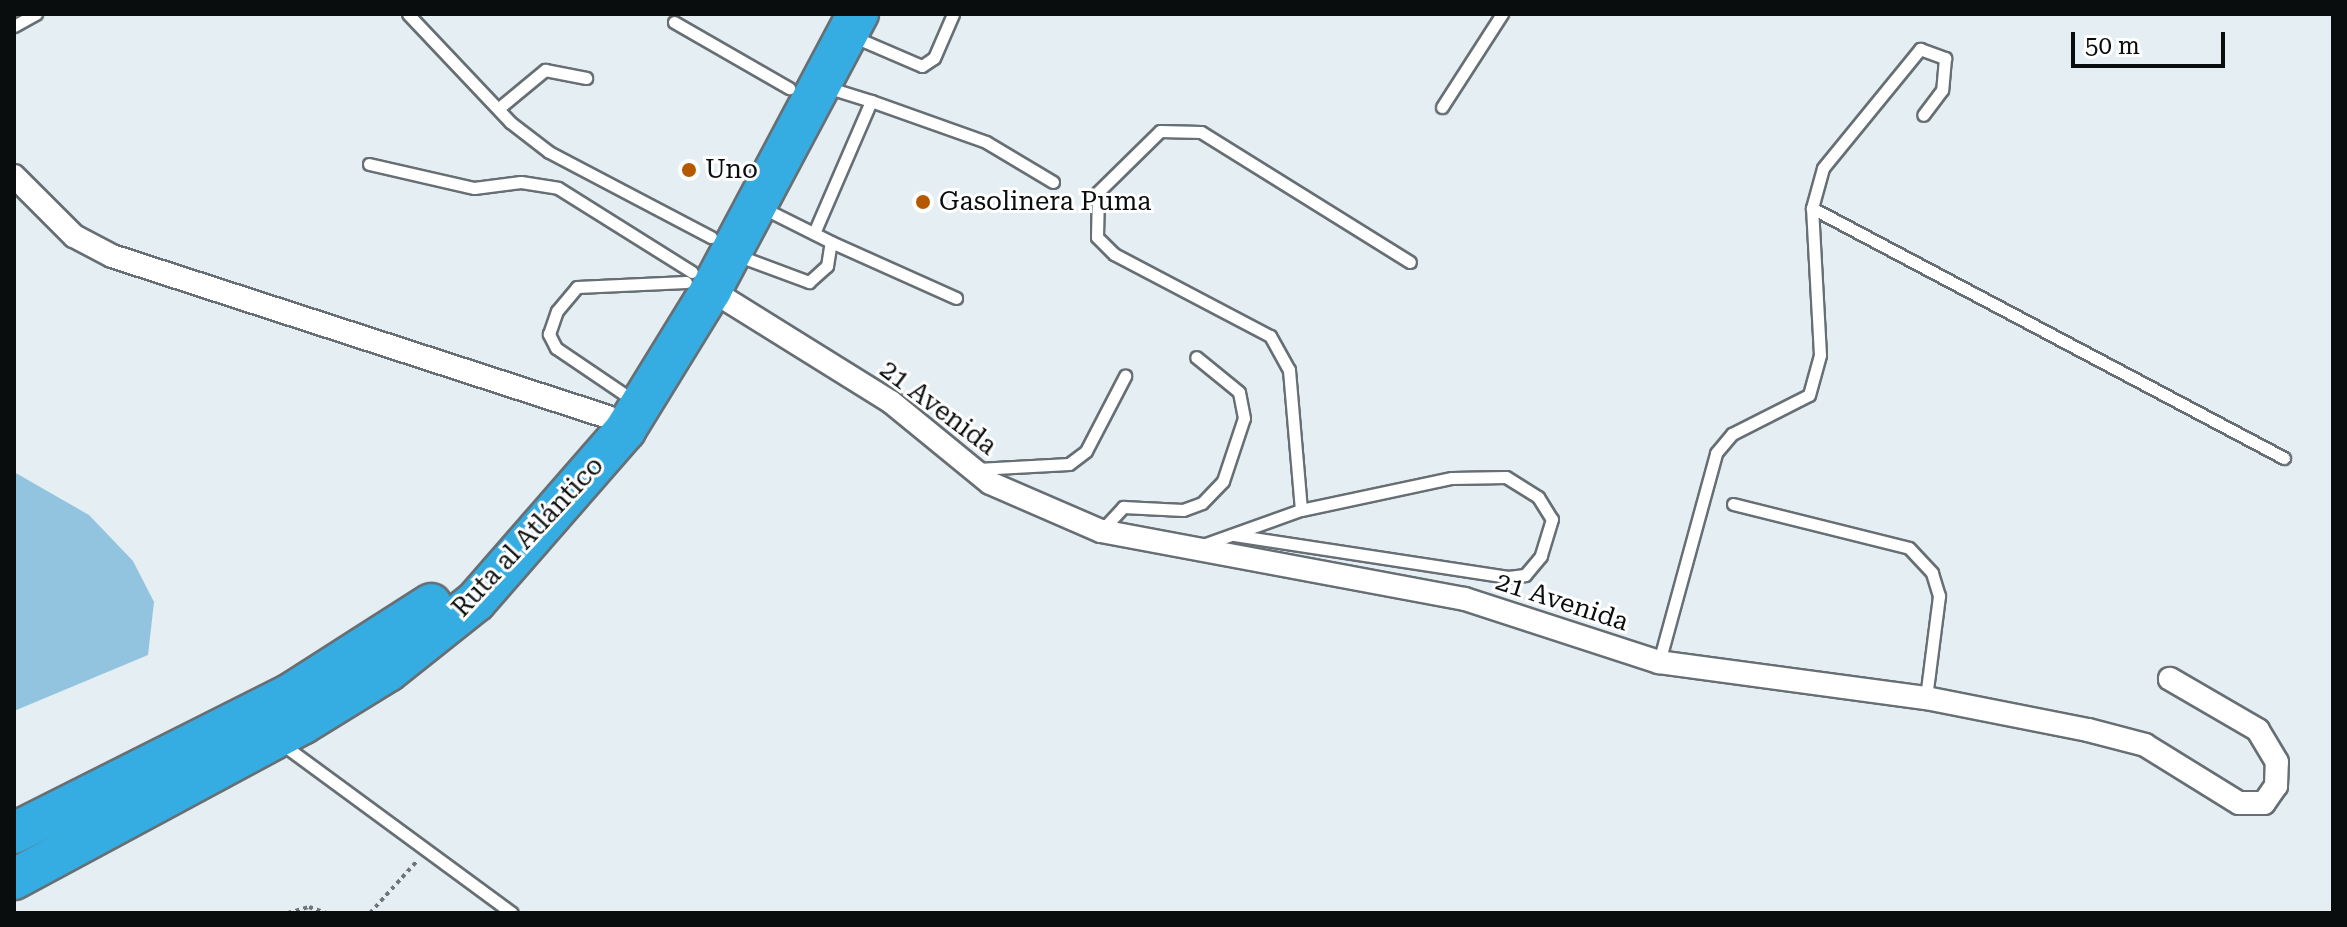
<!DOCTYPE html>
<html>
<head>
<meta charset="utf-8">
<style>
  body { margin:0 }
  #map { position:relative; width:2347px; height:927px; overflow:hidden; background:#e4eef3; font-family:"Roboto Serif",serif }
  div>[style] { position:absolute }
  .forest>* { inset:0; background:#93c4df }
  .path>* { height:4px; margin-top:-2px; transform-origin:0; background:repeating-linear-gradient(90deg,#6f7679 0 4px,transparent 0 8px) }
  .roads { filter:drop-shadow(2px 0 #676f74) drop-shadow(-2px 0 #676f74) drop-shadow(0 2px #676f74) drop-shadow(0 -2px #676f74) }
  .lane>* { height:11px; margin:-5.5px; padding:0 5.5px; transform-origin:5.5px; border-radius:5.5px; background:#fff }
  .street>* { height:22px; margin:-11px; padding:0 11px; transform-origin:11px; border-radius:11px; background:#fff }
  .highway>* { height:40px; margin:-20px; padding:0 20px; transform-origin:20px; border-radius:20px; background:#35ade3 }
  .dots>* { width:22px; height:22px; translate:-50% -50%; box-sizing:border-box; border:4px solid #fff; border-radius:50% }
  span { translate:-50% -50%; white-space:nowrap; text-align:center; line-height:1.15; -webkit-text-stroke:6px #fff; paint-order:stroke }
  .poi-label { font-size:26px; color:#0a0d0e }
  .left { translate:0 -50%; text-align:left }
  .street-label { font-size:26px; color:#0a0d0e }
  .frame { position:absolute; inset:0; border:16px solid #0a0d0e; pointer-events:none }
  .scale { position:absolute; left:2071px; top:32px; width:154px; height:36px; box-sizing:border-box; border:4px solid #0a0d0e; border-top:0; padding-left:10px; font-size:24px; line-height:28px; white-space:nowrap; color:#0a0d0e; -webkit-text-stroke:6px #fff; paint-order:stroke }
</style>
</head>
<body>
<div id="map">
  <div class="forest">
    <div style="clip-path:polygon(14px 472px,89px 515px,133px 561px,154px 602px,148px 655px,14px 711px)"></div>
  </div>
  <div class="path">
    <div style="left:288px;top:913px;width:22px;rotate:-16deg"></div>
    <div style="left:309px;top:907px;width:18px;rotate:19deg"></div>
    <div style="left:370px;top:913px;width:70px;rotate:-47.9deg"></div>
  </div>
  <div class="roads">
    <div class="lane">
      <div style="left:408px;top:14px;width:149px;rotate:46.6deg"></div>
      <div style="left:510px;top:122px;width:49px;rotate:37.6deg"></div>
      <div style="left:549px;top:152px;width:183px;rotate:27.7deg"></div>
      <div style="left:674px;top:22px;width:133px;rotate:29.9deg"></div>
      <div style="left:14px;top:26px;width:25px;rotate:-29deg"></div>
      <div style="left:852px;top:36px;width:76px;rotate:23.2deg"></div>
      <div style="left:922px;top:66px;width:14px;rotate:-34deg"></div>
      <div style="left:934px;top:58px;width:48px;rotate:-66.6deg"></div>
      <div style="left:871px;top:101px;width:122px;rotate:19.6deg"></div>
      <div style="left:986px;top:142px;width:78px;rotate:30.8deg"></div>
      <div style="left:1442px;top:107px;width:111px;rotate:-57.2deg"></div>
      <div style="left:499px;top:108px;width:60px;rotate:-39.6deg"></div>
      <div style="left:545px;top:70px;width:42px;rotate:11deg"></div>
      <div style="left:369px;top:164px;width:108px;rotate:12.9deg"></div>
      <div style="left:474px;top:188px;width:47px;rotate:-7.3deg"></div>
      <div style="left:521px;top:182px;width:37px;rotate:9deg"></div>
      <div style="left:558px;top:188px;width:158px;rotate:32.1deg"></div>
      <div style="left:1812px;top:208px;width:534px;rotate:27.91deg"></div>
      <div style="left:814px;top:233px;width:144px;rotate:-66.6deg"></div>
      <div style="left:871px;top:101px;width:47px;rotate:-162.7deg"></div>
      <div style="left:831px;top:242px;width:137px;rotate:24.1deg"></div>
      <div style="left:739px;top:256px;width:75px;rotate:20.4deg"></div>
      <div style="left:809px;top:282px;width:24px;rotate:-42deg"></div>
      <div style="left:827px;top:266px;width:24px;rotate:-81deg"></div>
      <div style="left:831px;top:242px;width:78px;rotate:-153.4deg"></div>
      <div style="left:624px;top:394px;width:82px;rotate:-145.9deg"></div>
      <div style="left:556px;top:348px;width:16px;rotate:-117deg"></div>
      <div style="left:549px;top:334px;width:24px;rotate:-71deg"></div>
      <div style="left:557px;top:311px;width:31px;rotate:-50deg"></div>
      <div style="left:577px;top:287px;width:109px;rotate:-2.6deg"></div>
      <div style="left:977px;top:469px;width:92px;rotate:-3.1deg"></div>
      <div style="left:1069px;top:464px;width:21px;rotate:-37deg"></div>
      <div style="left:1086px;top:451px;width:85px;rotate:-62.5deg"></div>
      <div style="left:1733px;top:504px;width:181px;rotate:14deg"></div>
      <div style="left:1909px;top:548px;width:34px;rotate:47deg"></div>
      <div style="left:1932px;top:573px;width:24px;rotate:73deg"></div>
      <div style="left:1939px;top:596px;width:103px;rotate:97.3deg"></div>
      <div style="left:1301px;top:510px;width:141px;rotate:-94.9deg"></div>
      <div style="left:1289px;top:370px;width:39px;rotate:-119deg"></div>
      <div style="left:1270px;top:336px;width:176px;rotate:-152.3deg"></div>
      <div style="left:1114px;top:254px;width:24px;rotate:-135deg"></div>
      <div style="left:1097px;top:237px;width:45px;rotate:-88.7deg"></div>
      <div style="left:1098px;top:192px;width:87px;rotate:-44.5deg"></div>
      <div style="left:1160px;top:131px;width:41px;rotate:1.4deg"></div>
      <div style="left:1201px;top:132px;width:246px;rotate:31.9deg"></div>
      <div style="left:1101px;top:531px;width:33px;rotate:-47deg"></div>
      <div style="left:1123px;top:507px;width:60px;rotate:2.9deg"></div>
      <div style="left:1183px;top:510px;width:20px;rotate:-20deg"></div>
      <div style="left:1202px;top:503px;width:30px;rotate:-46deg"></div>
      <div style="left:1223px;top:481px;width:66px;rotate:-71.6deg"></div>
      <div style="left:1244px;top:418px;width:26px;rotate:-101deg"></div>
      <div style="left:1239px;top:392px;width:55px;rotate:-140.9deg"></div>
      <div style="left:1203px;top:545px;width:104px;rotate:-19.7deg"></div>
      <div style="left:1301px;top:510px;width:154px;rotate:-12deg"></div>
      <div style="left:1452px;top:478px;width:54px;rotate:-1.1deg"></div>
      <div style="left:1506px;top:477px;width:38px;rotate:32deg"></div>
      <div style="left:1538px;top:497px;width:26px;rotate:58deg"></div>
      <div style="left:1552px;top:519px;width:39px;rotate:107deg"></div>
      <div style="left:1541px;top:556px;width:25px;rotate:130deg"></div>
      <div style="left:1525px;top:575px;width:17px;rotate:173deg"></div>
      <div style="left:1508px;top:577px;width:277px;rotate:-171.3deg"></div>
      <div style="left:1659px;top:662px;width:217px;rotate:-74.7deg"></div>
      <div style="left:1716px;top:453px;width:25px;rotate:-50deg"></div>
      <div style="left:1732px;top:434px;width:86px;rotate:-26.9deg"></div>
      <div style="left:1809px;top:395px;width:41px;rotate:-74.6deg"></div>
      <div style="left:1820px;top:355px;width:147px;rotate:-93.1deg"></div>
      <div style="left:1812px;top:208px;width:41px;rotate:-74.6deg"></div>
      <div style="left:1823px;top:168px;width:154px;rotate:-50.8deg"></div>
      <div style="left:1920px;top:49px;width:27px;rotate:20deg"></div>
      <div style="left:1945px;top:58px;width:32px;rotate:95deg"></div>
      <div style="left:1942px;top:90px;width:31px;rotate:127deg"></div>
      <div style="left:282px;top:744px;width:285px;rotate:36.3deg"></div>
    </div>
    <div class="street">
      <div style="left:14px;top:176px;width:85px;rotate:45deg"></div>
      <div style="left:74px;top:236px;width:43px;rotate:27.8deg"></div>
      <div style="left:112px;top:256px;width:521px;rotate:17.98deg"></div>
      <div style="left:711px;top:290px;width:212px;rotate:31.9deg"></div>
      <div style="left:891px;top:402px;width:128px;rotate:39.3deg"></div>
      <div style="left:990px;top:483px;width:121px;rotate:23.4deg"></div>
      <div style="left:1101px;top:531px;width:370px;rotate:10.6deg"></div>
      <div style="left:1465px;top:599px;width:204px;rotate:18deg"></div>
      <div style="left:1659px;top:662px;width:269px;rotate:7.7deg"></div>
      <div style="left:1926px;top:698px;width:165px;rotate:11.2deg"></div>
      <div style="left:2088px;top:730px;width:59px;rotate:14.7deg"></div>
      <div style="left:2145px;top:745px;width:110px;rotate:31.7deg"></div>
      <div style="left:2239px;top:803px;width:25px"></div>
      <div style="left:2264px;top:803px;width:21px;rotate:-55deg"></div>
      <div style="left:2276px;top:786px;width:24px;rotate:-88deg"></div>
      <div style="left:2277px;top:762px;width:37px;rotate:-121deg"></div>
      <div style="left:2258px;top:730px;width:102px;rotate:-149.9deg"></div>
    </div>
    <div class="highway">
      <div style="left:14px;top:833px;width:311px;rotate:-26.7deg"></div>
      <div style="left:292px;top:693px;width:165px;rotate:-32.6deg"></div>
      <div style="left:14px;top:879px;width:327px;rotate:-28.3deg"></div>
      <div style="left:302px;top:724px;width:101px;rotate:-31.6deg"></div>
      <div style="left:388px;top:671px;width:112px;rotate:-38.5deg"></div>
      <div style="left:476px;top:601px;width:227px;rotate:-48.9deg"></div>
      <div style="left:625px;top:430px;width:164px;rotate:-58.4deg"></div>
      <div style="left:711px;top:290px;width:313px;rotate:-62deg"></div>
    </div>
  </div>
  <div class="dots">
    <div style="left:689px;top:170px;background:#b55900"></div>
    <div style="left:923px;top:202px;background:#b55900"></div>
  </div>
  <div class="poi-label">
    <span class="left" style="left:705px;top:170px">Uno</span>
    <span class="left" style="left:939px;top:202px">Gasolinera Puma</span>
  </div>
  <div class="street-label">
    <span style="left:938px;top:408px;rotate:37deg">21 Avenida</span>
    <span style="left:528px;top:537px;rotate:-47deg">Ruta al Atlántico</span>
    <span style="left:1562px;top:602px;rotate:18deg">21 Avenida</span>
  </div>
  <div class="frame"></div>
  <div class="scale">50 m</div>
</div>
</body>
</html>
